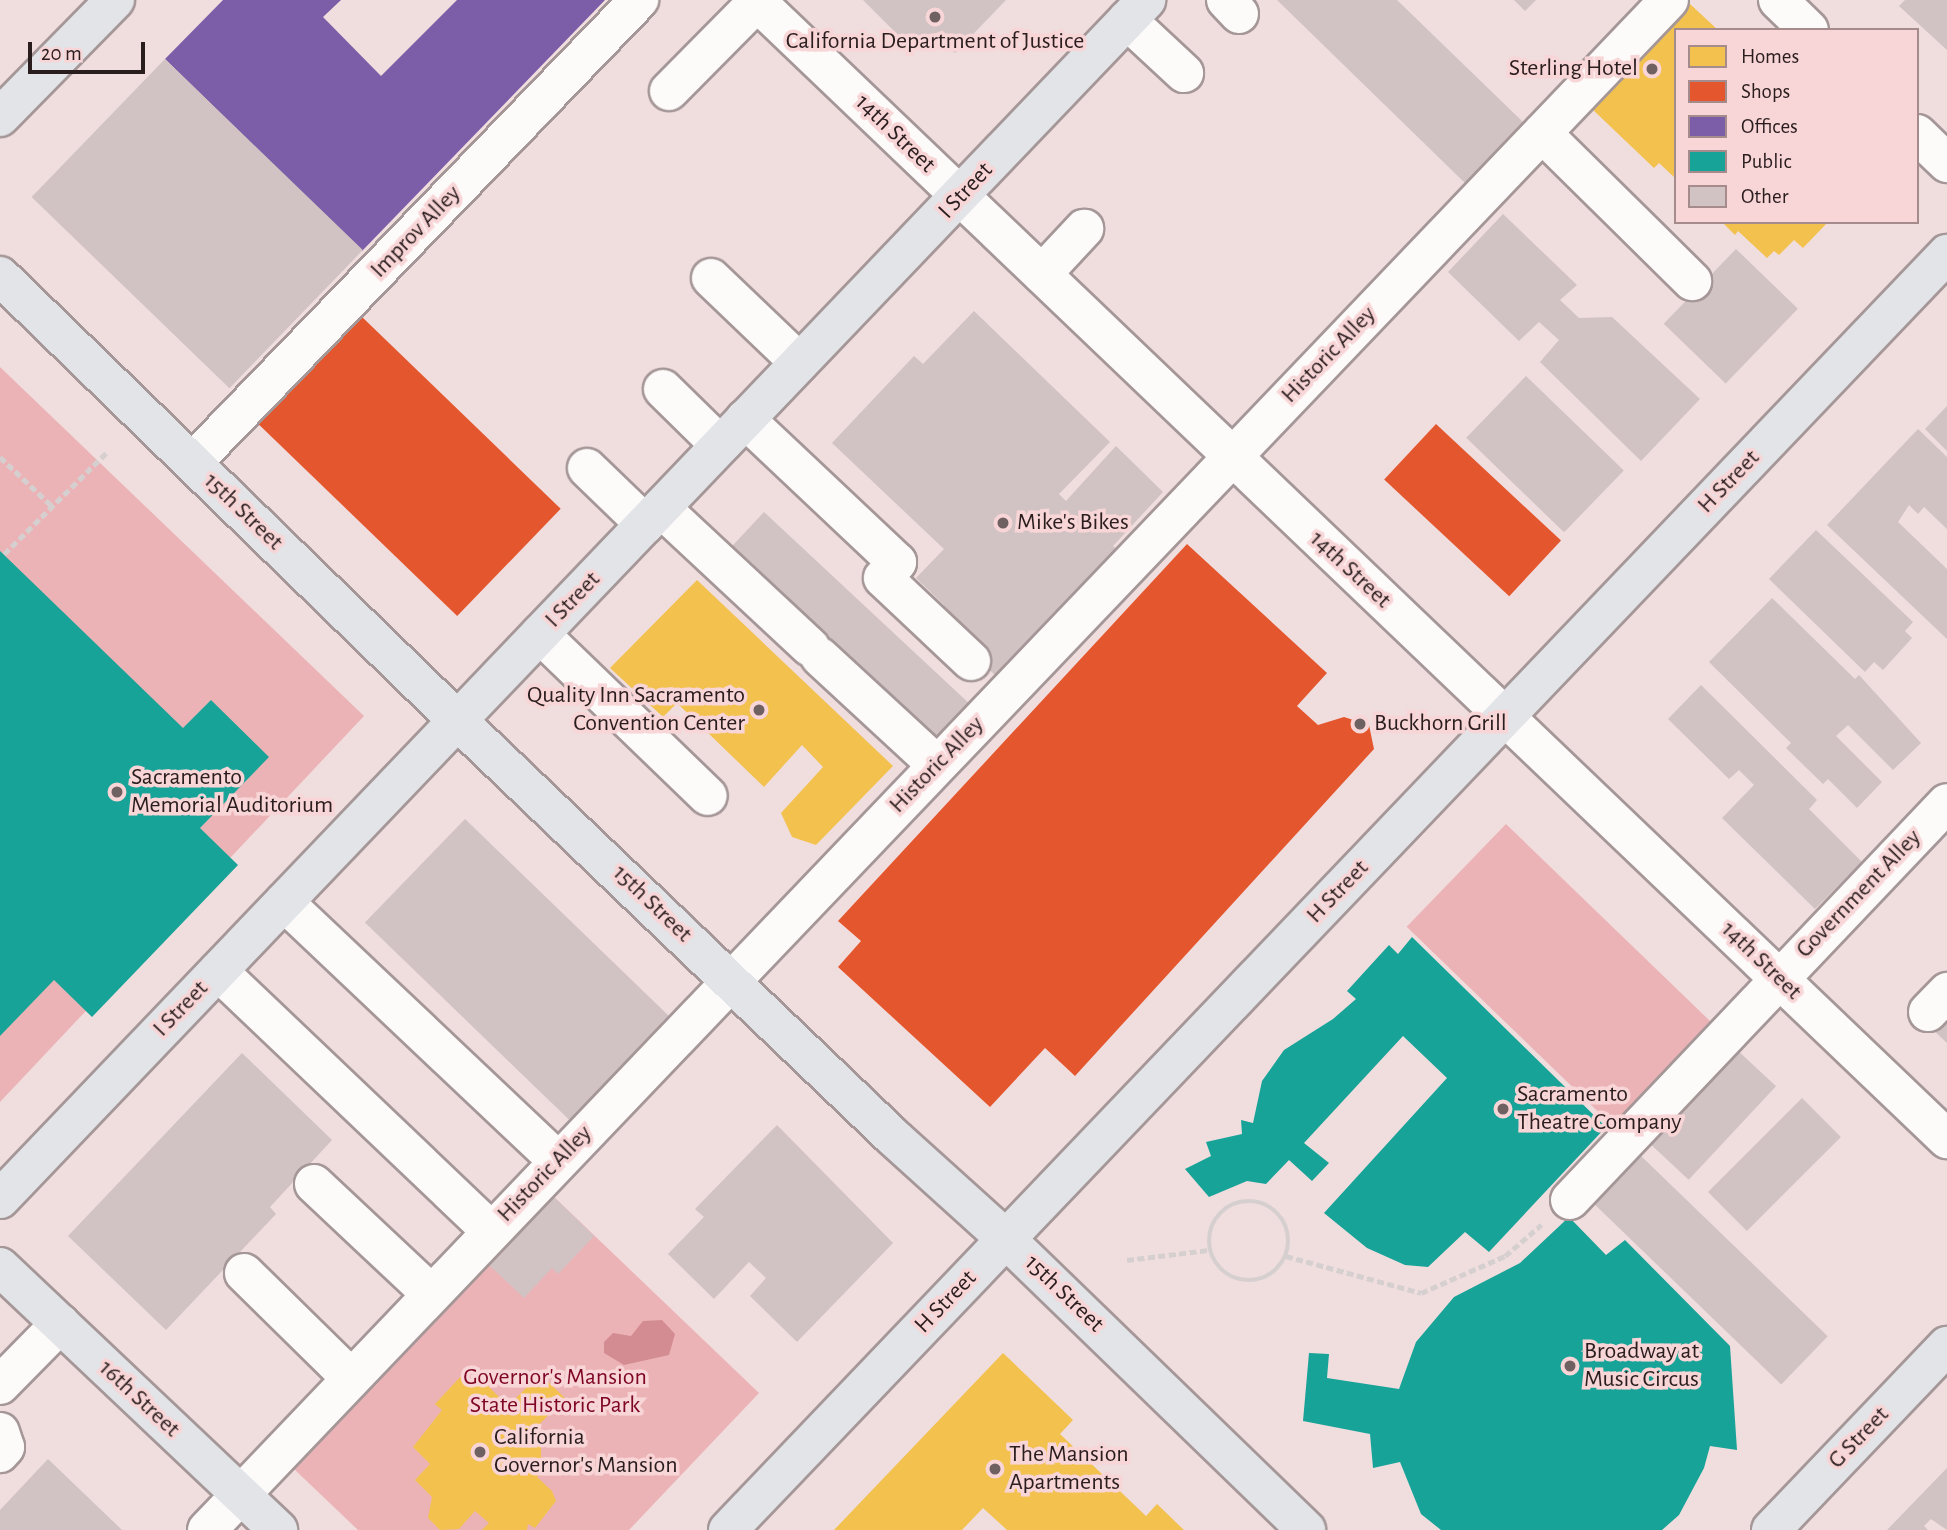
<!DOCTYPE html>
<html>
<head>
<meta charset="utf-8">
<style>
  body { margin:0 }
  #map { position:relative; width:1947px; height:1530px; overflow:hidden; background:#f0ddde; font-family:"Alegreya Sans",sans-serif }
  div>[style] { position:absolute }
  .green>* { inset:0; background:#ecb3b6; transform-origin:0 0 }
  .water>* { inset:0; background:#d38c91 }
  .homes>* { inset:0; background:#f2c14e }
  .shops>* { inset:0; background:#e4572e; transform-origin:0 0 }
  .offices>* { inset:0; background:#7b5ea7 }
  .public>* { inset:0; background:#17a398 }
  .building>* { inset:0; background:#d1c3c3; transform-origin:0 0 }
  .path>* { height:4.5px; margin-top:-2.25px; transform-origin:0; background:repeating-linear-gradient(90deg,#d5cfd0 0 7px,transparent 0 10.5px) }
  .path>.ring { margin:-2.25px; padding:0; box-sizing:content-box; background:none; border:4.5px solid #d5cfd0; border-radius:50% }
  .roads { filter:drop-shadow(2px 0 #a59798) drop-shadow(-2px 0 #a59798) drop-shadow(0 2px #a59798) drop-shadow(0 -2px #a59798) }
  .minor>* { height:38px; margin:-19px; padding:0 19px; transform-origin:19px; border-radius:19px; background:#fdfafa }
  .major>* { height:38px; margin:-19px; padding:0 19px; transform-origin:19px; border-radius:19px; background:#e2e4e8 }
  .dots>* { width:19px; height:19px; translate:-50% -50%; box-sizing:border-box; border:4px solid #f8d5d6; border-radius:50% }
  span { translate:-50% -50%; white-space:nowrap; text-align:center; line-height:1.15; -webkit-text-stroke:7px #f8d5d6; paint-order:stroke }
  .poi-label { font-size:24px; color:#2a1d1e }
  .right { translate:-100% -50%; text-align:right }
  .left { translate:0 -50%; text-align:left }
  .street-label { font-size:24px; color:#2a1d1e }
  .park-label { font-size:24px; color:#7e0525 }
  .legend { position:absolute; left:1674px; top:28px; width:245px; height:196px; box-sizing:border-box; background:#f8d5d6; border:2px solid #a68b8c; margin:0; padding:9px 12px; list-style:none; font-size:21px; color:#2a1d1e }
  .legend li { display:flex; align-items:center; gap:14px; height:35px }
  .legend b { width:35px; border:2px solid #a68b8c }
  .scale { position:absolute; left:28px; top:42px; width:117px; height:32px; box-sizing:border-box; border:4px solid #2a1d1e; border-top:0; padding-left:9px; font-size:21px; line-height:24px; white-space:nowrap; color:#2a1d1e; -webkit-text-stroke:5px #f8d5d6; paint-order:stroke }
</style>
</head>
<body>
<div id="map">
  <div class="green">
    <div style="clip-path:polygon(0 367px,364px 716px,0 1102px)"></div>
    <div style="left:1506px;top:824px;width:286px;height:143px;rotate:44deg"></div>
    <div style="clip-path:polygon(552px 1195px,759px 1393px,629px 1530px,358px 1530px,293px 1468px)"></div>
  </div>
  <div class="water">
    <div style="clip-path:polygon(662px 1320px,675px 1334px,669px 1355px,624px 1365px,604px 1353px,604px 1342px,613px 1333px,631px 1336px,643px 1321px)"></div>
  </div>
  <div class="homes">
    <div style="clip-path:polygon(1690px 4px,1718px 30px,1676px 30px,1674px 177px,1659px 163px,1654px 168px,1591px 108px)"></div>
    <div style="clip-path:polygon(1722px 222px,1828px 222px,1803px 248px,1794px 240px,1779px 255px,1774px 251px,1767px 258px,1738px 231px,1735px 235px)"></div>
    <div style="clip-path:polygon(697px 580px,893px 766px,816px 845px,792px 837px,781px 813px,823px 767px,802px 745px,764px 787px,677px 703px,663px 717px,610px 668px)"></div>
    <div style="clip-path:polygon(1003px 1353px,1073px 1420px,1060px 1434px,1146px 1516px,1157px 1504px,1184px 1530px,1007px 1530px,983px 1508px,962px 1530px,834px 1530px)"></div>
    <div style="clip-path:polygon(463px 1374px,475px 1386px,481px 1379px,508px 1406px,540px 1374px,565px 1398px,530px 1434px,541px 1445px,541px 1457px,548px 1463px,537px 1477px,552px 1491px,556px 1501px,535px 1528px,528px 1524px,527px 1530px,482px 1530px,489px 1523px,475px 1511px,459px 1529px,440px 1530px,428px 1518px,432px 1497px,415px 1480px,430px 1464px,413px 1447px,442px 1410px,435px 1404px)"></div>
  </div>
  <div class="shops">
    <div style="left:360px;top:315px;width:279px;height:149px;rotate:44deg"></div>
    <div style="left:1436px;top:424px;width:171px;height:76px;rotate:43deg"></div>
    <div style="clip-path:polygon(1187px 544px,1327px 673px,1297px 706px,1318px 725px,1344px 717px,1369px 725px,1374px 749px,1075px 1076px,1045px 1048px,990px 1107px,838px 967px,861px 941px,838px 921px)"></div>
  </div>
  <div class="offices">
    <div style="clip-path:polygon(223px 0,341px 0,323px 17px,381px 76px,457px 0,605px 0,362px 251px,165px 59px)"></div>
  </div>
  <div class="public">
    <div style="clip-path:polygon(0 551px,183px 728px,211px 700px,269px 757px,200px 828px,238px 865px,92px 1017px,54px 980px,0 1036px)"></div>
    <div style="clip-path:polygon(1412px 937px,1606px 1127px,1489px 1252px,1465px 1232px,1428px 1267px,1405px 1265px,1367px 1248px,1324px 1213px,1447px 1078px,1403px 1036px,1304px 1143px,1329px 1163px,1312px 1181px,1289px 1160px,1266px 1184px,1247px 1181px,1209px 1197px,1185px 1169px,1211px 1156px,1206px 1142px,1242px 1134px,1241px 1120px,1253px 1123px,1262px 1081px,1284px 1050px,1333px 1019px,1356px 999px,1347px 991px,1389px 945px,1398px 954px)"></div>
    <div style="clip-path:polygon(1569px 1217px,1606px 1255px,1625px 1240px,1730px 1346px,1737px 1450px,1710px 1446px,1704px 1468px,1679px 1515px,1662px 1530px,1441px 1530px,1421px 1514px,1400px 1462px,1373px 1468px,1370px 1434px,1303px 1421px,1309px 1353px,1329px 1354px,1327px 1378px,1399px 1389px,1416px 1342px,1454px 1297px,1520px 1263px)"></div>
  </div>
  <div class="building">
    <div style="clip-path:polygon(863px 0,1006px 0,955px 53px,931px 34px,913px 50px)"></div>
    <div style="clip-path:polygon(1277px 0,1397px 0,1525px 124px,1466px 184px)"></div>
    <div style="clip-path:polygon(1514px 0,1536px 0,1525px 11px)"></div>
    <div style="clip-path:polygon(1905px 0,1947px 0,1947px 50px,1899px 6px)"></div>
    <div style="left:165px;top:59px;width:275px;height:192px;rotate:44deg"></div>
    <div style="clip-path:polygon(1503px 214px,1577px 285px,1560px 300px,1579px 318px,1612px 317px,1700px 399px,1641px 461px,1540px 362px,1559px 340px,1539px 322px,1519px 341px,1448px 272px)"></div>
    <div style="left:1736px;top:249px;width:86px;height:104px;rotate:44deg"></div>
    <div style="clip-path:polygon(974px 311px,1110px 442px,1059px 494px,1066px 501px,1116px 446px,1163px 492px,1113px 546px,1118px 550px,998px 678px,933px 616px,944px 605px,916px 578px,944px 549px,832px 443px,914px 356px,923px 364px)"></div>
    <div style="left:1526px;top:376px;width:136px;height:86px;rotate:44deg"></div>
    <div style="clip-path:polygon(1947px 406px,1947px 451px,1925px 429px)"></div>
    <div style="clip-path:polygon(1918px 429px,1947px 457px,1947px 529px,1924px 507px,1918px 514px,1909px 505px,1898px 522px,1947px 569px,1947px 639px,1827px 525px)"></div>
    <div style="left:764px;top:512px;width:281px;height:48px;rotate:43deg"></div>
    <div style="clip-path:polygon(1816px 530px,1913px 622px,1905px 631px,1912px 638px,1883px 670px,1874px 662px,1865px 672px,1769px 579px)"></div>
    <div style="clip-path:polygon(1772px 598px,1855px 679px,1859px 675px,1921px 743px,1893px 770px,1848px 725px,1836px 736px,1882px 782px,1857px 808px,1828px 779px,1823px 784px,1786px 748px,1791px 743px,1709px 662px)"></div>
    <div style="clip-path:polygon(1701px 685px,1817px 800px,1809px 809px,1862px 862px,1815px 909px,1722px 818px,1754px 785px,1739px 770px,1729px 779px,1668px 719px)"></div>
    <div style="left:465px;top:819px;width:286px;height:144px;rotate:44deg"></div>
    <div style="clip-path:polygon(1947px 1013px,1947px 1043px,1932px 1029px)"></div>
    <div style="left:1735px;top:1048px;width:56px;height:128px;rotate:43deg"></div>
    <div style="clip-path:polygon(242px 1053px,332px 1140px,270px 1207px,276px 1214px,166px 1330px,68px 1236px)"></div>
    <div style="left:1802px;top:1098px;width:55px;height:133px;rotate:45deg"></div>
    <div style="clip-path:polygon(777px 1125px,893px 1243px,797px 1342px,750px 1296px,766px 1278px,749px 1262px,714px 1299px,668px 1254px,704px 1217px,695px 1209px)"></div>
    <div style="left:1640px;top:1155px;width:261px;height:67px;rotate:44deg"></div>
    <div style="clip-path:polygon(552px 1195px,594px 1236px,558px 1274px,552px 1268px,524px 1298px,487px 1263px)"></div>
    <div style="clip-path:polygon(48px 1459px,122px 1530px,0 1530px,0 1510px)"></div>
    <div style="clip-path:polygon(1947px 1468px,1947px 1530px,1931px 1519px,1924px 1526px,1928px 1530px,1887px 1530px)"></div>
  </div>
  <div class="path">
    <div style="left:0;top:457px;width:71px;rotate:43.3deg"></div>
    <div style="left:4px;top:554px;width:144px;rotate:-44.7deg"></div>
    <div class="ring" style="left:1209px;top:1201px;width:75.5px;height:75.5px"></div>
    <div style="left:1286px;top:1256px;width:140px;rotate:15.3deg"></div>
    <div style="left:1421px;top:1293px;width:92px;rotate:-23.8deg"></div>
    <div style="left:1505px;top:1256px;width:48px;rotate:-40.7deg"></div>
    <div style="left:1127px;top:1260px;width:83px;rotate:-7deg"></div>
  </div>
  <div class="roads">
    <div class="minor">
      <div style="left:755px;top:0;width:1649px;rotate:43.7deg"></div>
      <div style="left:1226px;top:0;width:19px;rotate:47deg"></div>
      <div style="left:1778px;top:0;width:43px;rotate:44.1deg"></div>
      <div style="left:1127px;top:20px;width:78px;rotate:42.9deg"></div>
      <div style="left:669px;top:91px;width:125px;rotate:-45.3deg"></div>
      <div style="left:1542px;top:133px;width:211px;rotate:44.6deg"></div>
      <div style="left:1917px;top:134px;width:42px;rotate:44deg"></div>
      <div style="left:1042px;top:274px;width:62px;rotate:-47deg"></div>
      <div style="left:711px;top:278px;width:122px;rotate:43.7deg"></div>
      <div style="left:663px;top:389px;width:80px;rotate:44.5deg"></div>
      <div style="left:745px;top:419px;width:209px;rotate:43.3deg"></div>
      <div style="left:897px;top:562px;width:21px;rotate:131deg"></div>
      <div style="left:883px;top:578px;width:121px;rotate:43.3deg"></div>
      <div style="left:192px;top:463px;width:644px;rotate:-46.01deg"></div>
      <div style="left:587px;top:468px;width:81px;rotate:44deg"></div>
      <div style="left:661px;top:508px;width:204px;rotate:43deg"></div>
      <div style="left:540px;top:634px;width:233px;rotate:44deg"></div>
      <div style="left:820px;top:657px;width:159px;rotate:42.7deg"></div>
      <div style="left:284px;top:902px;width:377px;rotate:43.4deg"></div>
      <div style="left:218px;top:971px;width:377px;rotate:43.6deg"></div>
      <div style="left:1928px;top:1012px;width:28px;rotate:-46deg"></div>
      <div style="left:314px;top:1184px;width:161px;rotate:43.2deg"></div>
      <div style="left:1570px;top:1200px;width:547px;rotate:-46.48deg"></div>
      <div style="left:244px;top:1273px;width:150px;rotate:44.5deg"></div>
      <div style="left:0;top:1385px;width:86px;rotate:-45.5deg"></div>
      <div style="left:0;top:1432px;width:16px;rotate:72deg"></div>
      <div style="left:5px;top:1447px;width:8px;rotate:130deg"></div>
      <div style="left:207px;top:1530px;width:2116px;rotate:-46.3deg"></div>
    </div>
    <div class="major">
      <div style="left:0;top:117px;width:164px;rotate:-45.5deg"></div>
      <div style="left:0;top:276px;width:639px;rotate:44.18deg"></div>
      <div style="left:458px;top:721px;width:602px;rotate:43.72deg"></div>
      <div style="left:893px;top:1137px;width:152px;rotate:42.1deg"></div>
      <div style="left:1006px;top:1239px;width:418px;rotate:44.1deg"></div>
      <div style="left:0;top:1199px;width:1659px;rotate:-46.29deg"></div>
      <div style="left:0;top:1267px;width:383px;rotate:43.4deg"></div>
      <div style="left:728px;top:1530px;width:1765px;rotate:-46.31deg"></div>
      <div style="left:1771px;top:1530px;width:255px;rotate:-46.3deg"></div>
    </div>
  </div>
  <div class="dots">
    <div style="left:935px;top:17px;background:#6f6061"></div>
    <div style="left:1652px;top:69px;background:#6f6061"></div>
    <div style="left:1003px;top:523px;background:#6f6061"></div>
    <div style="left:759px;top:710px;background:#6f6061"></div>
    <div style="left:1360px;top:724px;background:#6f6061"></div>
    <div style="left:117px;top:792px;background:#6f6061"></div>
    <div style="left:1503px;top:1109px;background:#6f6061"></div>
    <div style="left:1570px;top:1366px;background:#6f6061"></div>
    <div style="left:480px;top:1452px;background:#6f6061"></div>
    <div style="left:995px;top:1469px;background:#6f6061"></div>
  </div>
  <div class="poi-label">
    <span style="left:935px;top:42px">California Department of Justice</span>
    <span class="right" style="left:1638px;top:69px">Sterling Hotel</span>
    <span class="left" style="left:1017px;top:523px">Mike's Bikes</span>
    <span class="right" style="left:745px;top:710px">Quality Inn Sacramento<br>Convention Center</span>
    <span class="left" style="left:1374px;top:724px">Buckhorn Grill</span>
    <span class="left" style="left:131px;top:792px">Sacramento<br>Memorial Auditorium</span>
    <span class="left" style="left:1517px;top:1109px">Sacramento<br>Theatre Company</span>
    <span class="left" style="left:1584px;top:1366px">Broadway at<br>Music Circus</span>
    <span class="left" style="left:494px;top:1452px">California<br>Governor's Mansion</span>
    <span class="left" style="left:1009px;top:1469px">The Mansion<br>Apartments</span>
  </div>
  <div class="street-label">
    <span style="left:895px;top:134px;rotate:44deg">14th Street</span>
    <span style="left:966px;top:191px;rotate:-47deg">I Street</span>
    <span style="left:416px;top:232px;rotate:-46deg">Improv Alley</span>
    <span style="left:1329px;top:355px;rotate:-46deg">Historic Alley</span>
    <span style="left:1729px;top:482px;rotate:-46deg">H Street</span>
    <span style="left:243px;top:512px;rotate:44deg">15th Street</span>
    <span style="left:1350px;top:570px;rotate:43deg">14th Street</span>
    <span style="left:573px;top:600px;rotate:-46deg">I Street</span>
    <span style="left:937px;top:765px;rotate:-46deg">Historic Alley</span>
    <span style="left:1338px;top:892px;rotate:-46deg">H Street</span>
    <span style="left:1859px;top:894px;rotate:-46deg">Government Alley</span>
    <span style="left:652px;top:904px;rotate:44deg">15th Street</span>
    <span style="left:1761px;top:961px;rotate:44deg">14th Street</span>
    <span style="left:181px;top:1009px;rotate:-46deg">I Street</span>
    <span style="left:545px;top:1174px;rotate:-46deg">Historic Alley</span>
    <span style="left:1064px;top:1294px;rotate:44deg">15th Street</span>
    <span style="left:946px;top:1302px;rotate:-46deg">H Street</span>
    <span style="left:139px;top:1399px;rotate:43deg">16th Street</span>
    <span style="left:1859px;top:1438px;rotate:-46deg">G Street</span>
  </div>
  <div class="park-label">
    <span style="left:555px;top:1392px">Governor's Mansion<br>State Historic Park</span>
  </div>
  <ul class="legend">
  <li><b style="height:19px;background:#f2c14e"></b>Homes</li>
  <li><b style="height:19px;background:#e4572e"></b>Shops</li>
  <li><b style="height:19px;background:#7b5ea7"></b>Offices</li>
  <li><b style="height:19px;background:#17a398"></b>Public</li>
  <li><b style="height:19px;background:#d1c3c3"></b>Other</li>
  </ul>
  <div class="scale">20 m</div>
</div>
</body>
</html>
